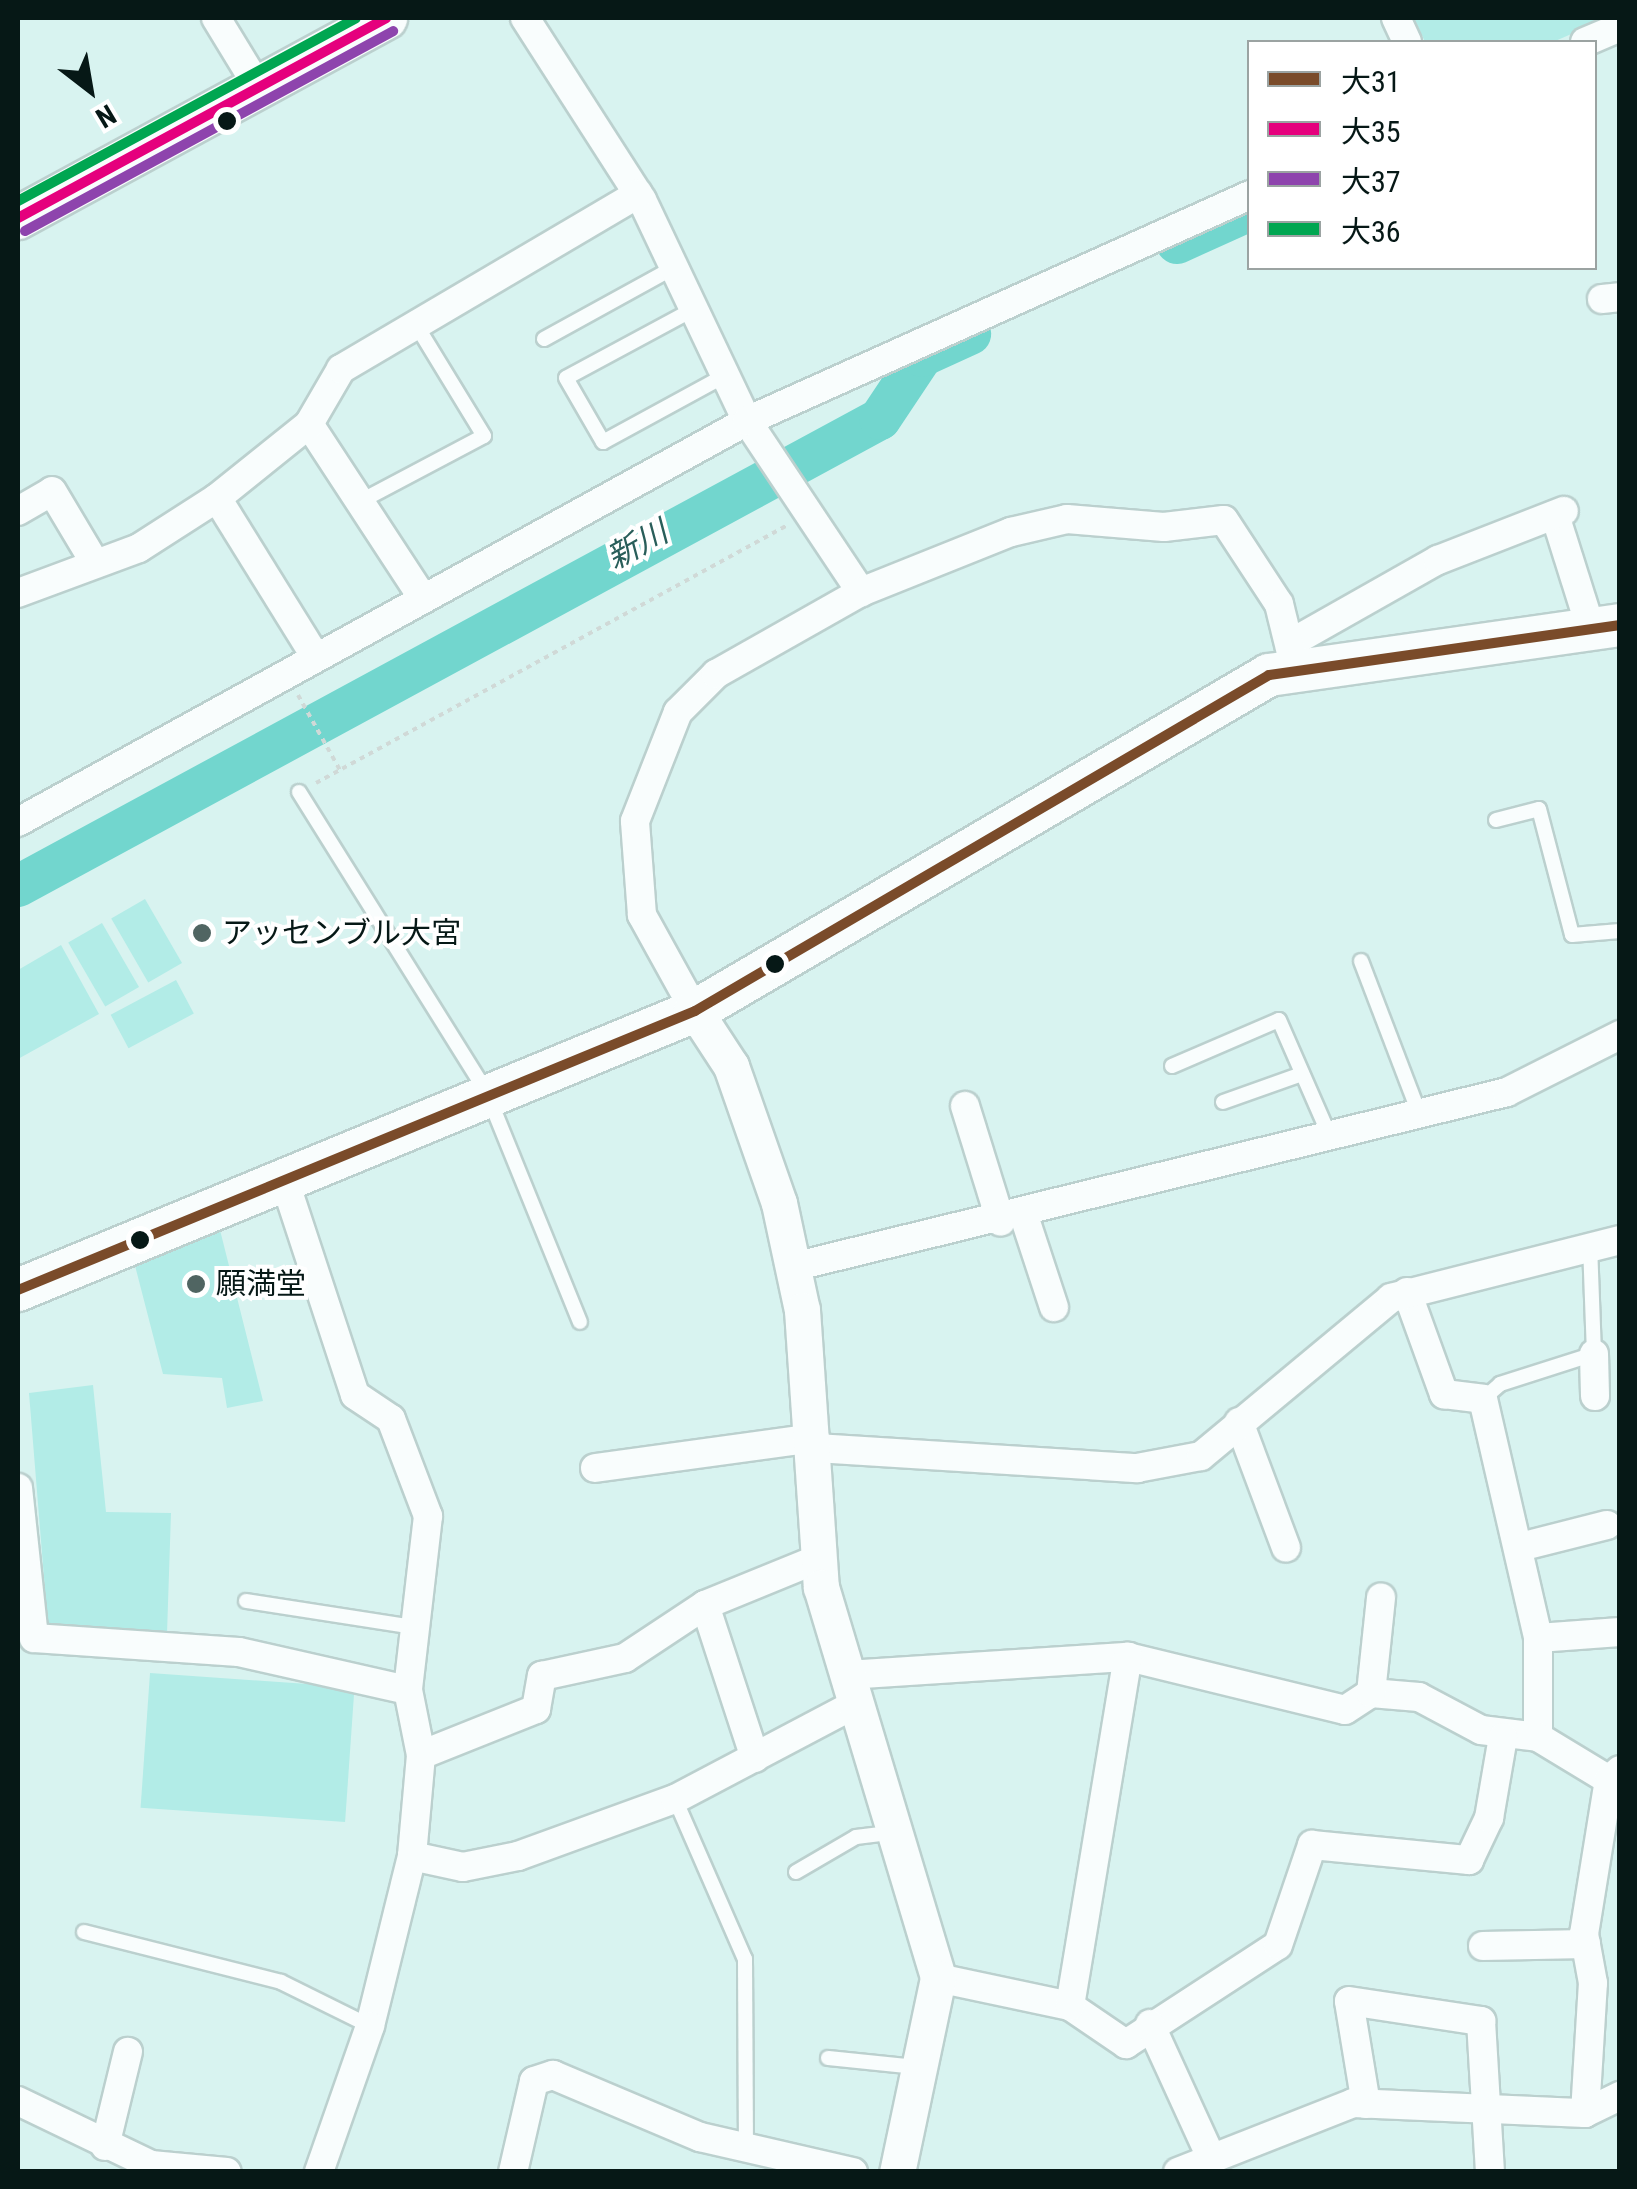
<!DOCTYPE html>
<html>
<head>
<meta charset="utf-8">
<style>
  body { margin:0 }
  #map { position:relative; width:1637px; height:2189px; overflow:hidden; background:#d8f3f0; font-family:"Roboto Condensed","Noto Sans JP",sans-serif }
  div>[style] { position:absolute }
  .green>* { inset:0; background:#b2ece7; transform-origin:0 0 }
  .river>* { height:42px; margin:-21px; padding:0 21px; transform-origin:21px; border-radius:21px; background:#72d6ce }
  .path>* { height:4px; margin-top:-2px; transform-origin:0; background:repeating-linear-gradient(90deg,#d0d9d7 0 5px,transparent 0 10px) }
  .roads { filter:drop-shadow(2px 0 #bbd0ce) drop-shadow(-2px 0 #bbd0ce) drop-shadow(0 2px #bbd0ce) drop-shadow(0 -2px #bbd0ce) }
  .service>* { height:14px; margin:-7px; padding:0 7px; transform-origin:7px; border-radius:7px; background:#f9fdfd }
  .minor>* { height:28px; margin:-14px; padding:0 14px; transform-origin:14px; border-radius:14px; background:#f9fdfd }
  .tertiary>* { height:35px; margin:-17.5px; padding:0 17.5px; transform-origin:17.5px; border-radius:17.5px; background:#f9fdfd }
  .primary>* { height:42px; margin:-21px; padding:0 21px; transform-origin:21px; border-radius:21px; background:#f9fdfd }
  .bus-1>* { height:10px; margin:-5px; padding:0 5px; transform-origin:5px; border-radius:5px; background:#7a4b2a }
  .bus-2>* { height:10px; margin:-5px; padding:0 5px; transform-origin:5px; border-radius:5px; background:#e5007d }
  .bus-3>* { height:10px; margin:-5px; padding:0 5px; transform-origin:5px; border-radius:5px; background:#8e44ad }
  .bus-4>* { height:10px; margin:-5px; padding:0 5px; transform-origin:5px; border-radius:5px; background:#00a651 }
  .dots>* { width:28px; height:28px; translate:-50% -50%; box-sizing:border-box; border:5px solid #fff; border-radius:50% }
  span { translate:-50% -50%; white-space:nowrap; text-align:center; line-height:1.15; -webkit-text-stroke:8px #fff; paint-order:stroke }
  .poi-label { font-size:30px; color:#061816 }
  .left { translate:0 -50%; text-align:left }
  .water-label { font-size:32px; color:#295e5a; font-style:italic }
  .frame { position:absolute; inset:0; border:20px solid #061816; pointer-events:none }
  .legend { position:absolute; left:1247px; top:40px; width:350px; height:230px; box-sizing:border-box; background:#fff; border:2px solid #9ba3a2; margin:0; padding:12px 18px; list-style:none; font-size:30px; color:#061816 }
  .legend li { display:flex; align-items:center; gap:20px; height:50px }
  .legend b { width:50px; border:2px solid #9ba3a2 }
  .north { position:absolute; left:40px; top:40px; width:100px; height:100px; -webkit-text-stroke:8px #fff; paint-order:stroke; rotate:149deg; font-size:28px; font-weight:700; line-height:40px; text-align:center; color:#061816 }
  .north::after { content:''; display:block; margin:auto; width:35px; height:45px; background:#061816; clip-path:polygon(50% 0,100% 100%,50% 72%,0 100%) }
</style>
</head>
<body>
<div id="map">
  <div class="green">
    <div style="clip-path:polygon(1414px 18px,1608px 18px,1553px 42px,1425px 42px)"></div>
    <div style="left:145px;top:899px;width:74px;height:39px;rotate:60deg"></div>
    <div style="left:102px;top:923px;width:74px;height:39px;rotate:60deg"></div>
    <div style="clip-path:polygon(61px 945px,99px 1014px,18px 1059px,18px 970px)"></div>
    <div style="left:176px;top:980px;width:38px;height:74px;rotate:62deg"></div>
    <div style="clip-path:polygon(217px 1218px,263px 1401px,227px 1408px,222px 1378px,163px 1374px,132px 1254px)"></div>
    <div style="clip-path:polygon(93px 1385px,106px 1512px,171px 1513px,167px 1634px,48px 1627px,29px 1393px)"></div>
    <div style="left:150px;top:1673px;width:205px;height:135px;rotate:4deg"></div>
  </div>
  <div class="river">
    <div style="left:1177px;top:243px;width:80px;rotate:-24.3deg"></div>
    <div style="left:18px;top:886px;width:980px;rotate:-28.45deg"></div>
    <div style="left:880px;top:419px;width:76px;rotate:-56.3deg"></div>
    <div style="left:922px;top:356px;width:53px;rotate:-24.6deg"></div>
  </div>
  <div class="path">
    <div style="left:298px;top:695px;width:86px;rotate:60.8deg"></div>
    <div style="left:316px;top:783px;width:536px;rotate:-28.67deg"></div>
  </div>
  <div class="roads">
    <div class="service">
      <div style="left:694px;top:309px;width:145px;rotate:151.7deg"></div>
      <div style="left:566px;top:378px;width:74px;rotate:60deg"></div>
      <div style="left:603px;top:442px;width:140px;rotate:-28.6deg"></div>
      <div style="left:544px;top:339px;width:149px;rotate:-28.8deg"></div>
      <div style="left:361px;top:501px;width:139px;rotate:-27.9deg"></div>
      <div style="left:484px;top:436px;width:132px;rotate:-121.4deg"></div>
      <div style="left:299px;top:792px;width:355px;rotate:58deg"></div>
      <div style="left:487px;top:1093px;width:247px;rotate:67.9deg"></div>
      <div style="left:1496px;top:820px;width:44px;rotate:-14.3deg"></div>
      <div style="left:1539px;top:809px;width:130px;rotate:75.3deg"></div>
      <div style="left:1572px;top:935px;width:48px;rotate:-4.8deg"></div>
      <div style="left:1361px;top:961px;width:160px;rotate:69.1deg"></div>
      <div style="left:1172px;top:1066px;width:116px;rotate:-23.3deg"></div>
      <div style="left:1279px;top:1020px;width:120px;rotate:66.4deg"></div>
      <div style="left:1223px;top:1102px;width:84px;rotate:-19.5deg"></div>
      <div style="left:1483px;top:1399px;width:23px;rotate:-41deg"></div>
      <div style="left:1500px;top:1384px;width:99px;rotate:-17.7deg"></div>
      <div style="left:1594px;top:1354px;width:107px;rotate:-92.1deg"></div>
      <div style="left:246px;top:1601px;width:170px;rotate:8.8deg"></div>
      <div style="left:675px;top:1799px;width:175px;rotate:66.4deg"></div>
      <div style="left:745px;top:1959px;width:188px;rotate:89.7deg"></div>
      <div style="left:796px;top:1872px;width:69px;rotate:-30.3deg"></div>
      <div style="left:856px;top:1837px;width:35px;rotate:-7deg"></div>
      <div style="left:84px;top:1932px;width:203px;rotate:14.2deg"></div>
      <div style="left:281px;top:1982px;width:99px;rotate:26.3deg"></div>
      <div style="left:828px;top:2058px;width:89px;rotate:5.8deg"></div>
    </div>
    <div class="minor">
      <div style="left:216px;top:18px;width:84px;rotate:58.6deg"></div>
      <div style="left:525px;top:18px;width:216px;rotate:57.3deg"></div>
      <div style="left:642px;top:200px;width:245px;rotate:64.6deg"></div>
      <div style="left:747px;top:421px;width:206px;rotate:56.3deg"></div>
      <div style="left:1396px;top:18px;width:26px;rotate:65deg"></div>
      <div style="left:1585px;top:42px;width:38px;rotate:-23deg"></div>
      <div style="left:1602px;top:299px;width:18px;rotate:-6deg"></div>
      <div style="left:309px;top:424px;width:207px;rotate:56.8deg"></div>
      <div style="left:217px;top:498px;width:186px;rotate:58.2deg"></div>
      <div style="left:18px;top:511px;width:39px;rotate:-30deg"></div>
      <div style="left:52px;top:491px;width:84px;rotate:59.2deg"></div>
      <div style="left:1555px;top:515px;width:120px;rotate:72.5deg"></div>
      <div style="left:18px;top:593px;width:129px;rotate:-20.4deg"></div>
      <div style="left:139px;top:548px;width:93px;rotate:-32.7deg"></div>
      <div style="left:217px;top:498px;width:118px;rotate:-38.8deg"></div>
      <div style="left:309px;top:424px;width:64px;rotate:-59.8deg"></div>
      <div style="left:341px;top:369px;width:345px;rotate:-30.5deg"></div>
      <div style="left:1291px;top:643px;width:169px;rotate:-29.5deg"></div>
      <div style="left:1438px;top:560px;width:135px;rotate:-21.3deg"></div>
      <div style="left:18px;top:822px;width:832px;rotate:-28.81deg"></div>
      <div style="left:747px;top:421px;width:551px;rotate:-24.19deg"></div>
      <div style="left:695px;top:1011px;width:110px;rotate:-118.9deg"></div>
      <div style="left:642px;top:915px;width:94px;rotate:-94.3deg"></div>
      <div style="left:635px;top:821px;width:117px;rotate:-68.5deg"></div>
      <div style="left:678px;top:712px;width:54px;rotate:-45deg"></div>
      <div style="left:716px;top:674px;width:167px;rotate:-29.5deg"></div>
      <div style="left:861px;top:592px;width:162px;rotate:-21.8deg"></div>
      <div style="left:1011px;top:532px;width:57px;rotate:-13.1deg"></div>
      <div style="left:1067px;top:519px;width:97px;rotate:4.7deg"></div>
      <div style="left:1164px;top:527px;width:60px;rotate:-6.7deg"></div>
      <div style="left:1224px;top:520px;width:100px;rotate:56.8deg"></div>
      <div style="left:1279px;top:604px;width:63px;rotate:76.2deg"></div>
      <div style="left:965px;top:1106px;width:121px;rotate:72.8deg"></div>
      <div style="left:284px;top:1179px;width:227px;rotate:71.8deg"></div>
      <div style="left:355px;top:1395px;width:43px;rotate:33.7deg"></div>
      <div style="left:391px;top:1419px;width:104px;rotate:69.1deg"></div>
      <div style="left:428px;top:1516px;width:175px;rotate:96.6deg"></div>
      <div style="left:408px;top:1690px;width:66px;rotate:78.7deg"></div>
      <div style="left:421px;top:1755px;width:101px;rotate:95.1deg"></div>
      <div style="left:412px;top:1856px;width:175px;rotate:103.9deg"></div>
      <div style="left:370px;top:2026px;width:155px;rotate:109.3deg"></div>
      <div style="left:1024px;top:1216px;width:96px;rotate:71.8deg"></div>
      <div style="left:793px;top:1267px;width:735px;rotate:-13.77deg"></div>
      <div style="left:1507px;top:1092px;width:127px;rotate:-26.8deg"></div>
      <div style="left:1407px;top:1292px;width:109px;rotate:70.1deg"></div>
      <div style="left:1444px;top:1394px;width:39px;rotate:7deg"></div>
      <div style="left:1483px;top:1399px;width:245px;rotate:77deg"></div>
      <div style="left:1538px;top:1638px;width:99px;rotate:90deg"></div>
      <div style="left:1594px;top:1354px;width:42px;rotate:88.6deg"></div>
      <div style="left:1239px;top:1422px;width:134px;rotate:69.5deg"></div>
      <div style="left:816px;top:1448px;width:322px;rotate:3.6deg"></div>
      <div style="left:1137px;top:1468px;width:65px;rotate:-10.6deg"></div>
      <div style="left:1201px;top:1456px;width:247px;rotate:-39.7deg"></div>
      <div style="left:1391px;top:1298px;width:236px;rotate:-14.2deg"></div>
      <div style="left:595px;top:1468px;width:222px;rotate:-7.8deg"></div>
      <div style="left:18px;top:1488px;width:151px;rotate:83.9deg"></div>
      <div style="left:34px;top:1638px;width:205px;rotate:3.9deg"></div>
      <div style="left:239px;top:1652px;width:173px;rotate:12.7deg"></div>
      <div style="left:1520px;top:1547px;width:90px;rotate:-14.2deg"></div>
      <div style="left:705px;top:1605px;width:161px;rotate:71.9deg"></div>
      <div style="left:1538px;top:1638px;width:82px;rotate:-4.2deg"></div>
      <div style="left:847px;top:1675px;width:282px;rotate:-3.7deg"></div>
      <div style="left:1128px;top:1657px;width:223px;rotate:13.7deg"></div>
      <div style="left:1345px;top:1710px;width:31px;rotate:-33deg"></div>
      <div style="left:1371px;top:1693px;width:48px;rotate:4.8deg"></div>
      <div style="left:1419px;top:1697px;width:70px;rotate:28deg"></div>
      <div style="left:1481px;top:1730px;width:57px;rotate:7deg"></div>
      <div style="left:1538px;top:1737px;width:83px;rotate:31.2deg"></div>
      <div style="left:1371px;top:1693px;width:96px;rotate:-84deg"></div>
      <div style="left:421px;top:1755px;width:124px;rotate:-21.8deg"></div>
      <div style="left:536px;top:1709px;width:34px;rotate:-80deg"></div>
      <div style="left:542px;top:1676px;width:85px;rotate:-12.2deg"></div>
      <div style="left:625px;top:1658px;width:96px;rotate:-33.5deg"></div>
      <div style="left:705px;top:1605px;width:124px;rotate:-22.2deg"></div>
      <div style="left:412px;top:1856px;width:52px;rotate:12.2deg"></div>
      <div style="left:463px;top:1867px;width:56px;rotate:-11.3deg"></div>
      <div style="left:518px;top:1856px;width:167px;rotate:-20deg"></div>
      <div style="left:675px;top:1799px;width:204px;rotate:-27.8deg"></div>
      <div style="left:1483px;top:1946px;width:103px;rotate:-1.1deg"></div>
      <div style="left:938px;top:1978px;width:135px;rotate:12deg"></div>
      <div style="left:1070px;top:2006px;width:68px;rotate:34.2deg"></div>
      <div style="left:1126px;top:2044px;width:181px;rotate:-33.1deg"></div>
      <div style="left:1278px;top:1945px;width:106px;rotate:-71.2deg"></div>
      <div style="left:1312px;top:1845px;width:158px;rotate:5.5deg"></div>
      <div style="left:1469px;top:1860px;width:47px;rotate:-64.5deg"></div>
      <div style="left:1489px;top:1818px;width:82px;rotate:-80.2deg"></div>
      <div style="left:1070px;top:2006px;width:354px;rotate:-80.6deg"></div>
      <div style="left:1150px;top:2024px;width:144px;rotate:65.4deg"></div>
      <div style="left:18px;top:2101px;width:148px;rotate:25.7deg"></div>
      <div style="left:151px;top:2165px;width:76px;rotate:5.3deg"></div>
      <div style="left:1366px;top:2104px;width:104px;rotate:-99.4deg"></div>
      <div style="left:1349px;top:2001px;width:134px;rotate:8.6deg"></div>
      <div style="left:1481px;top:2021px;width:151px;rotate:86.6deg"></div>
      <div style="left:1585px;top:2113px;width:130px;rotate:-86.5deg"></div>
      <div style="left:1593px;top:1983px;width:50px;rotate:-100.4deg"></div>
      <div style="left:1584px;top:1934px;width:156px;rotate:-80.8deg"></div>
      <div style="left:1609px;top:1780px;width:15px;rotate:-42deg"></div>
      <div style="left:105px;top:2146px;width:97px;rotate:-76.3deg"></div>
      <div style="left:513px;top:2172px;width:93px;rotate:-77deg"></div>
      <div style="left:534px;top:2081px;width:20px;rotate:-18deg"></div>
      <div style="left:553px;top:2075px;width:160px;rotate:22.9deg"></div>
      <div style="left:700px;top:2137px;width:157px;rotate:12.9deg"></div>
      <div style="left:1178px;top:2172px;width:188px;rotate:-21.5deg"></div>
      <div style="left:1353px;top:2103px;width:232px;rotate:2.5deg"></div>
      <div style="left:1585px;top:2113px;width:39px;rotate:-26deg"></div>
    </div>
    <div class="tertiary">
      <div style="left:695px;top:1011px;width:66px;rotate:56.8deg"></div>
      <div style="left:731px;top:1066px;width:145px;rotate:70.7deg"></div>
      <div style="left:779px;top:1203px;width:109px;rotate:77.9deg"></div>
      <div style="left:802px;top:1310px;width:278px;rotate:86.1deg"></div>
      <div style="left:821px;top:1587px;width:408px;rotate:73.3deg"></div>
      <div style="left:938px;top:1978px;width:198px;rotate:101.9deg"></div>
    </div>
    <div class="primary">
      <div style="left:18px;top:218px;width:419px;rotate:-28.5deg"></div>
      <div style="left:18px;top:1290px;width:732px;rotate:-22.4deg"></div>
      <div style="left:695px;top:1011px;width:665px;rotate:-30.34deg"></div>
      <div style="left:1269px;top:675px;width:355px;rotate:-8.1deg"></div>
    </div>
  </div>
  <div class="bus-1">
    <div style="left:18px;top:1290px;width:732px;rotate:-22.4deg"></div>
    <div style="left:695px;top:1011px;width:665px;rotate:-30.34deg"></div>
    <div style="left:1269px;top:675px;width:355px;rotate:-8.1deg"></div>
  </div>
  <div class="bus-2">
    <div style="left:18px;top:218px;width:419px;rotate:-28.5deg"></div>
  </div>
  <div class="bus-3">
    <div style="left:25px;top:231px;width:419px;rotate:-28.5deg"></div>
  </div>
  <div class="bus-4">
    <div style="left:18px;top:201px;width:384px;rotate:-28.4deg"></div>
  </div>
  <div class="dots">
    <div style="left:227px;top:121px;background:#061816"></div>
    <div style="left:202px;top:933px;background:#506562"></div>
    <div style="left:775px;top:964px;background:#061816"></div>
    <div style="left:140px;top:1240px;background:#061816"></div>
    <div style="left:196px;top:1284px;background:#506562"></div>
  </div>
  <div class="poi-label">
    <span class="left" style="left:222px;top:933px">アッセンブル大宮</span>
    <span class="left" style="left:216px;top:1284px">願満堂</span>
  </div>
  <div class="water-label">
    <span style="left:637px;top:545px;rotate:-29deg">新川</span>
  </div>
  <div class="frame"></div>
  <ul class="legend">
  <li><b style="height:12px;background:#7a4b2a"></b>大31</li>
  <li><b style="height:12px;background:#e5007d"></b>大35</li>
  <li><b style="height:12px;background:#8e44ad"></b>大37</li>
  <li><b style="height:12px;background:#00a651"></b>大36</li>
  </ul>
  <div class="north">N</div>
</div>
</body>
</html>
